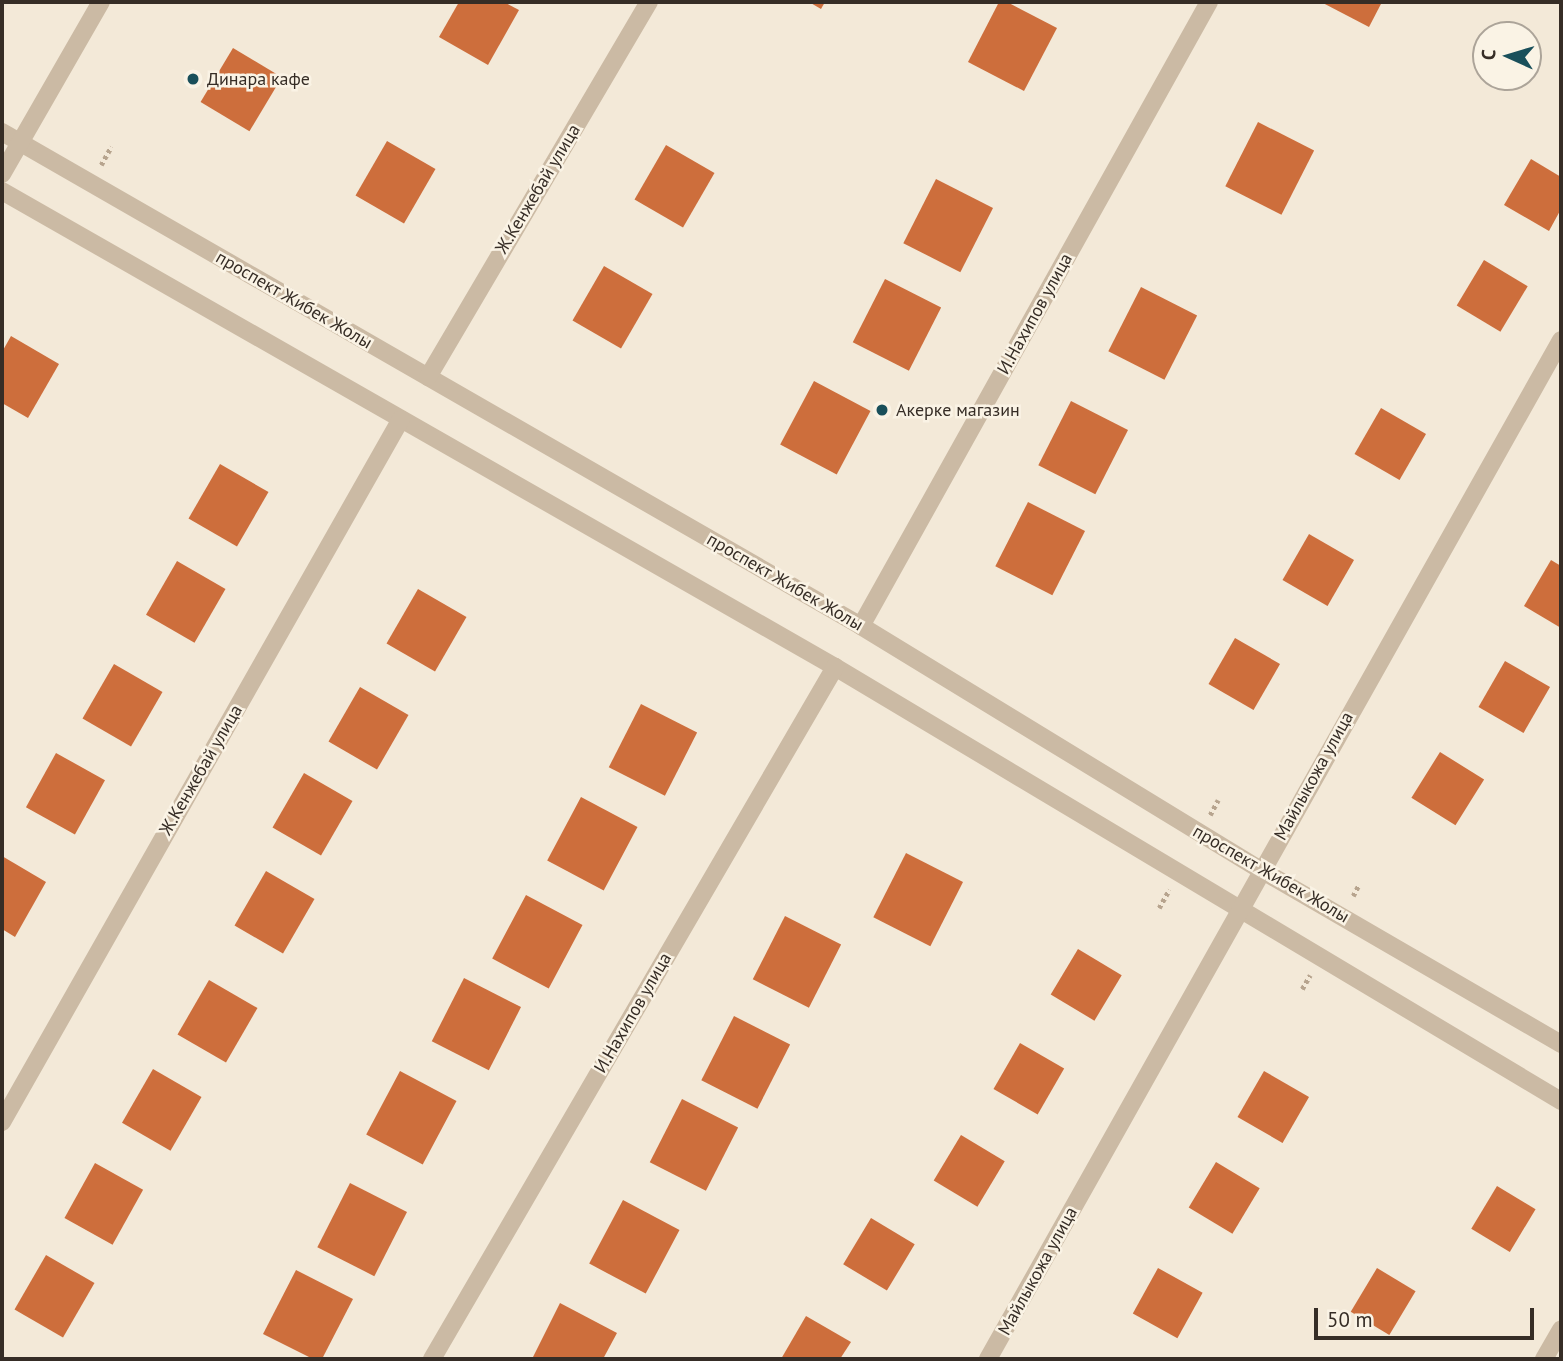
<!DOCTYPE html>
<html>
<head>
<meta charset="utf-8">
<style>
  body { margin:0 }
  #map { position:relative; width:1563px; height:1361px; overflow:hidden; background:#f3e9d8; font-family:"PT Sans",sans-serif }
  div>[style] { position:absolute }
  .building>* { inset:0; background:#cd6e3c; transform-origin:0 0 }
  .path>* { height:4.5px; margin-top:-2.25px; transform-origin:0; background:repeating-linear-gradient(90deg,#b7a48e 0 3.5px,transparent 0 7px) }
  .minor>* { height:18px; margin:-9px; padding:0 9px; transform-origin:9px; border-radius:9px; background:#cbbaa4 }
  .dots>* { width:19px; height:19px; translate:-50% -50%; box-sizing:border-box; border:4px solid #faf3e5; border-radius:50% }
  span { translate:-50% -50%; white-space:nowrap; text-align:center; line-height:1.15; -webkit-text-stroke:5px #faf3e5; paint-order:stroke }
  .poi-label { font-size:18px; color:#362d26 }
  .left { translate:0 -50%; text-align:left }
  .street-label { font-size:18px; color:#362d26 }
  .frame { position:absolute; inset:0; border:4px solid #362d26; pointer-events:none }
  .north { position:absolute; left:1472px; top:21px; width:70px; height:70px; box-sizing:border-box; background:#faf3e5; border:2px solid #aca499; border-radius:50%; rotate:274deg; font-size:19px; font-weight:700; line-height:28px; text-align:center; color:#362d26 }
  .north::after { content:''; display:block; margin:auto; width:24px; height:32px; background:#194f5a; clip-path:polygon(50% 0,100% 100%,50% 72%,0 100%) }
  .scale { position:absolute; left:1314px; top:1308px; width:220px; height:32px; box-sizing:border-box; border:4px solid #362d26; border-top:0; padding-left:9px; font-size:21px; line-height:24px; white-space:nowrap; color:#362d26; -webkit-text-stroke:5px #faf3e5; paint-order:stroke }
</style>
</head>
<body>
<div id="map">
  <div class="building">
    <div style="clip-path:polygon(459px 2px,504px 2px,519px 10px,488px 65px,439px 37px)"></div>
    <div style="clip-path:polygon(809px 2px,825px 2px,821px 9px)"></div>
    <div style="clip-path:polygon(999px 2px,1007px 2px,1057px 28px,1024px 91px,968px 62px)"></div>
    <div style="clip-path:polygon(1321px 2px,1382px 2px,1369px 27px)"></div>
    <div style="left:233px;top:48px;width:57px;height:63px;rotate:31deg"></div>
    <div style="left:1258px;top:122px;width:63px;height:72px;rotate:27deg"></div>
    <div style="left:387px;top:141px;width:56px;height:63px;rotate:30deg"></div>
    <div style="left:666px;top:145px;width:56px;height:63px;rotate:30deg"></div>
    <div style="clip-path:polygon(1531px 159px,1561px 177px,1561px 209px,1549px 231px,1504px 205px)"></div>
    <div style="left:936px;top:179px;width:64px;height:72px;rotate:27deg"></div>
    <div style="left:1484px;top:260px;width:51px;height:53px;rotate:31deg"></div>
    <div style="left:604px;top:266px;width:56px;height:63px;rotate:30deg"></div>
    <div style="left:885px;top:279px;width:63px;height:71px;rotate:27deg"></div>
    <div style="left:1141px;top:287px;width:63px;height:72px;rotate:27deg"></div>
    <div style="clip-path:polygon(11px 336px,59px 364px,28px 418px,2px 403px,2px 352px)"></div>
    <div style="left:814px;top:381px;width:64px;height:72px;rotate:28deg"></div>
    <div style="left:1071px;top:401px;width:64px;height:72px;rotate:27deg"></div>
    <div style="left:1381px;top:408px;width:52px;height:53px;rotate:30deg"></div>
    <div style="left:220px;top:464px;width:56px;height:63px;rotate:30deg"></div>
    <div style="left:1028px;top:502px;width:64px;height:72px;rotate:27deg"></div>
    <div style="left:1309px;top:534px;width:52px;height:53px;rotate:30deg"></div>
    <div style="clip-path:polygon(1551px 560px,1561px 566px,1561px 628px,1524px 606px)"></div>
    <div style="left:177px;top:561px;width:56px;height:62px;rotate:30deg"></div>
    <div style="left:418px;top:589px;width:56px;height:63px;rotate:30deg"></div>
    <div style="left:1235px;top:638px;width:52px;height:53px;rotate:30deg"></div>
    <div style="left:1505px;top:661px;width:52px;height:53px;rotate:30deg"></div>
    <div style="left:114px;top:664px;width:56px;height:63px;rotate:30deg"></div>
    <div style="left:360px;top:687px;width:56px;height:63px;rotate:30deg"></div>
    <div style="left:641px;top:704px;width:63px;height:71px;rotate:27deg"></div>
    <div style="left:1440px;top:752px;width:52px;height:54px;rotate:32deg"></div>
    <div style="left:56px;top:753px;width:56px;height:62px;rotate:29deg"></div>
    <div style="left:304px;top:773px;width:56px;height:63px;rotate:30deg"></div>
    <div style="left:581px;top:797px;width:64px;height:72px;rotate:28deg"></div>
    <div style="left:906px;top:853px;width:64px;height:72px;rotate:27deg"></div>
    <div style="clip-path:polygon(2px 856px,46px 882px,15px 937px,2px 929px)"></div>
    <div style="left:266px;top:871px;width:56px;height:63px;rotate:30deg"></div>
    <div style="left:526px;top:895px;width:64px;height:72px;rotate:28deg"></div>
    <div style="left:785px;top:916px;width:63px;height:71px;rotate:27deg"></div>
    <div style="left:1078px;top:949px;width:51px;height:53px;rotate:31deg"></div>
    <div style="left:464px;top:978px;width:64px;height:71px;rotate:27deg"></div>
    <div style="left:209px;top:980px;width:56px;height:63px;rotate:30deg"></div>
    <div style="left:734px;top:1016px;width:63px;height:72px;rotate:27deg"></div>
    <div style="left:1020px;top:1043px;width:51px;height:53px;rotate:30deg"></div>
    <div style="left:153px;top:1069px;width:56px;height:62px;rotate:30deg"></div>
    <div style="left:400px;top:1071px;width:64px;height:72px;rotate:28deg"></div>
    <div style="left:1264px;top:1071px;width:52px;height:53px;rotate:30deg"></div>
    <div style="left:682px;top:1099px;width:63px;height:71px;rotate:27deg"></div>
    <div style="left:961px;top:1135px;width:51px;height:53px;rotate:31deg"></div>
    <div style="left:1216px;top:1162px;width:51px;height:53px;rotate:31deg"></div>
    <div style="left:95px;top:1163px;width:55px;height:63px;rotate:29deg"></div>
    <div style="left:350px;top:1183px;width:64px;height:72px;rotate:27deg"></div>
    <div style="left:1497px;top:1186px;width:45px;height:50px;rotate:31deg"></div>
    <div style="left:623px;top:1200px;width:64px;height:72px;rotate:28deg"></div>
    <div style="left:871px;top:1218px;width:51px;height:54px;rotate:31deg"></div>
    <div style="left:46px;top:1255px;width:56px;height:63px;rotate:30deg"></div>
    <div style="left:1158px;top:1268px;width:51px;height:52px;rotate:29deg"></div>
    <div style="left:1377px;top:1268px;width:45px;height:51px;rotate:31deg"></div>
    <div style="clip-path:polygon(296px 1270px,353px 1299px,322px 1359px,313px 1359px,263px 1334px)"></div>
    <div style="clip-path:polygon(560px 1303px,617px 1333px,603px 1359px,532px 1359px)"></div>
    <div style="clip-path:polygon(806px 1316px,851px 1342px,840px 1359px,781px 1359px)"></div>
  </div>
  <div class="path">
    <div style="left:101px;top:165px;width:21px;rotate:-61deg"></div>
    <div style="left:1210px;top:815px;width:17px;rotate:-62deg"></div>
    <div style="left:1353px;top:896px;width:13px;rotate:-63deg"></div>
    <div style="left:1159px;top:908px;width:21px;rotate:-61deg"></div>
    <div style="left:1302px;top:989px;width:16px;rotate:-60deg"></div>
  </div>
  <div class="minor">
    <div style="left:2px;top:132px;width:991px;rotate:29.9deg"></div>
    <div style="left:861px;top:626px;width:469px;rotate:31.4deg"></div>
    <div style="left:1261px;top:870px;width:347px;rotate:30.1deg"></div>
    <div style="left:2px;top:174px;width:198px;rotate:-60.1deg"></div>
    <div style="left:2px;top:191px;width:959px;rotate:29.74deg"></div>
    <div style="left:835px;top:667px;width:846px;rotate:30.87deg"></div>
    <div style="left:428px;top:377px;width:435px;rotate:-59.5deg"></div>
    <div style="left:861px;top:626px;width:714px;rotate:-60.85deg"></div>
    <div style="left:2px;top:1122px;width:808px;rotate:-60.42deg"></div>
    <div style="left:432px;top:1359px;width:801px;rotate:-59.78deg"></div>
    <div style="left:988px;top:1359px;width:1169px;rotate:-60.65deg"></div>
    <div style="left:1544px;top:1359px;width:34px;rotate:-60deg"></div>
  </div>
  <div class="dots">
    <div style="left:193px;top:79px;background:#194f5a"></div>
    <div style="left:882px;top:410px;background:#194f5a"></div>
  </div>
  <div class="poi-label">
    <span class="left" style="left:207px;top:79px">Динара кафе</span>
    <span class="left" style="left:896px;top:410px">Акерке магазин</span>
  </div>
  <div class="street-label">
    <span style="left:538px;top:189px;rotate:-59deg">Ж.Кенжебай улица</span>
    <span style="left:294px;top:300px;rotate:30deg">проспект Жибек Жолы</span>
    <span style="left:1035px;top:314px;rotate:-61deg">И.Нахипов улица</span>
    <span style="left:785px;top:582px;rotate:30deg">проспект Жибек Жолы</span>
    <span style="left:201px;top:770px;rotate:-60deg">Ж.Кенжебай улица</span>
    <span style="left:1314px;top:776px;rotate:-61deg">Майлыкожа улица</span>
    <span style="left:1271px;top:874px;rotate:30deg">проспект Жибек Жолы</span>
    <span style="left:633px;top:1013px;rotate:-60deg">И.Нахипов улица</span>
    <span style="left:1038px;top:1271px;rotate:-61deg">Майлыкожа улица</span>
  </div>
  <div class="frame"></div>
  <div class="north">С</div>
  <div class="scale">50 m</div>
</div>
</body>
</html>
